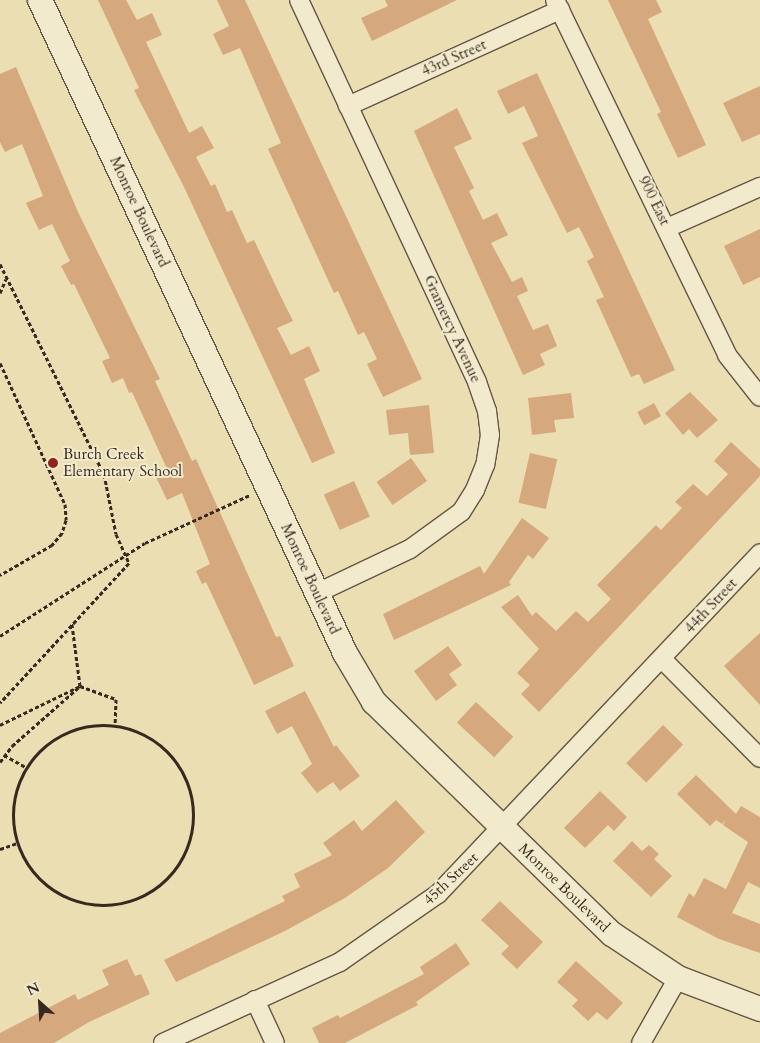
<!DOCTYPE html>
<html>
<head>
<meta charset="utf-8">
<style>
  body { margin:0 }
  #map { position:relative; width:760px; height:1043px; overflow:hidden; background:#ebdeb2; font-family:Cardo,serif }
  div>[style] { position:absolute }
  .building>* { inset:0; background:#d6a87d; transform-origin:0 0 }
  .path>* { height:3px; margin-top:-1.5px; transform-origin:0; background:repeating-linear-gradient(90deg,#362920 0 4px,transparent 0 6.5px) }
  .path>.ring { margin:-1.5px; padding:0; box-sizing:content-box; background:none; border:3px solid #362920; border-radius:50% }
  .roads { filter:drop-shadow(1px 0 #635644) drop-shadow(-1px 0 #635644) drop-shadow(0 1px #635644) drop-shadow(0 -1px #635644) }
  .street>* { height:18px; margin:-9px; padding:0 9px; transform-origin:9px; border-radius:9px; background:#f2eacd }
  .secondary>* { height:24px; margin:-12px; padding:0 12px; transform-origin:12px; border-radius:12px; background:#f2eacd }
  .dots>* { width:14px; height:14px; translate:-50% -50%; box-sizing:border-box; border:2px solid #f2eacd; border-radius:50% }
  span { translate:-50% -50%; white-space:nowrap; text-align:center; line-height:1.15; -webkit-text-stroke:4px #f2eacd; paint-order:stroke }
  .street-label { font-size:15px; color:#362920 }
  .poi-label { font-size:15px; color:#362920 }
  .left { translate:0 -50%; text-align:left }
  .north { position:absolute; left:15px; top:978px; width:50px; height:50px; -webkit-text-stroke:4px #f2eacd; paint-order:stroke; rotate:334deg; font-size:14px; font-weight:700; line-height:20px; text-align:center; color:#362920 }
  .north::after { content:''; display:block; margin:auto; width:18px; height:22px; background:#362920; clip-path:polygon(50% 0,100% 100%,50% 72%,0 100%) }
</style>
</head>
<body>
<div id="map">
  <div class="building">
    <div style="clip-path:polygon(98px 0,126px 0,137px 20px,152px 13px,162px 35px,146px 42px,189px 133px,202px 126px,214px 148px,196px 157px,211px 186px,215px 184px,227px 212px,232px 210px,247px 243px,254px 240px,281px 297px,293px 321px,277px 328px,291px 355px,309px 346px,320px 371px,304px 379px,335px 453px,312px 463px,184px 187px,134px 90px,139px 88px)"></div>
    <div style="clip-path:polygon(217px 0,245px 0,422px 379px,383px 397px,367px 364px,377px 359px,364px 332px,358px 335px,338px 291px,334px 293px,268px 149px,281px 143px,240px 48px,223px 55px,213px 34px,229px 26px)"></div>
    <div style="clip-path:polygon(385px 0,457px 0,372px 41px,361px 18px,388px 6px)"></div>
    <div style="clip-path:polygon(608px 0,656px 0,662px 12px,648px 19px,706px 145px,678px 158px,657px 114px,661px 112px)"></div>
    <div style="clip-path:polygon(16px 67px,78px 212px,160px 379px,155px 381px,192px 461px,196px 459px,276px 637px,280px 636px,294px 666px,254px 685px,206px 582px,202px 584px,196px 571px,210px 564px,182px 493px,167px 500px,156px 477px,168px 471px,132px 392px,129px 393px,123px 378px,112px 383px,102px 361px,110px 358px,74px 284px,71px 285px,61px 266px,70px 261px,52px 224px,39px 230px,26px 203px,43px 196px,22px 144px,5px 152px,0 142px,0 74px)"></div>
    <div style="clip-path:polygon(537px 73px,675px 370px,644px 384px,639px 374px,631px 377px,596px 300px,604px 297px,587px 261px,594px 257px,579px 227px,567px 233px,522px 143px,538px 136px,524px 106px,508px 114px,497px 91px)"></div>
    <div style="clip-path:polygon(760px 86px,760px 134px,742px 142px,723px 103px)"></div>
    <div style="clip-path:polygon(457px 108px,472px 139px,454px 147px,474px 188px,469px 191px,483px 220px,497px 213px,508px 235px,491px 243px,512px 282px,522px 277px,528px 291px,517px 296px,533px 330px,548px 324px,557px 346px,540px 354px,545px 365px,523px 375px,414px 131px)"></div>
    <div style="clip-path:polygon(760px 229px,760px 277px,743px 285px,724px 246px)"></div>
    <div style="clip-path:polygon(690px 392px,718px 420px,697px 438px,689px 429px,683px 435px,665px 413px)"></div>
    <div style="clip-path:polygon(571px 393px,574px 418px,554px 420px,556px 432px,532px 435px,528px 398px)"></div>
    <div style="left:654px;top:403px;width:15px;height:19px;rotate:62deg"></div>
    <div style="clip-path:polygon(429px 405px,434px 453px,410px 455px,408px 433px,389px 435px,386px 410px)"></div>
    <div style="clip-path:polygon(731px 442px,760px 469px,760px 476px,539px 712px,521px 694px,530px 685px,517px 673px,539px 649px,501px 607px,518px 595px,532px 616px,536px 612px,556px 631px,576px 611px,588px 622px,611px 599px,597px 585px,656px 525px,661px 530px,682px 508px,675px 502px,693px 484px,707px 496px,728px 474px,714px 461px)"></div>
    <div style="left:530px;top:453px;width:28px;height:51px;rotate:13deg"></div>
    <div style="left:411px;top:458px;width:28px;height:42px;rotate:55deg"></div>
    <div style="left:354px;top:481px;width:39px;height:33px;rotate:66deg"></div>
    <div style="clip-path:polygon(522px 518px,549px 538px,533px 559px,528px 555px,509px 582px,511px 585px,394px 640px,383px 614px,480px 566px,484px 574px)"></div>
    <div style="clip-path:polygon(760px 633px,760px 705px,724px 666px)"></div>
    <div style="clip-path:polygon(448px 646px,462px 665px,449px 674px,457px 685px,436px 701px,414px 671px)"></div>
    <div style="clip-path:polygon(305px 691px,334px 747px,336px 745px,360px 776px,340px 791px,333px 782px,317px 793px,301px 773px,312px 764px,292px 726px,277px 734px,265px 711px)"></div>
    <div style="left:476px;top:702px;width:51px;height:28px;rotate:43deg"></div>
    <div style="left:663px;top:725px;width:28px;height:53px;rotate:44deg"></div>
    <div style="clip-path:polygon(696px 775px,736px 814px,741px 806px,760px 817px,760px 888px,748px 882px,732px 913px,760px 924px,760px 953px,719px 939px,677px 917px,689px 893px,694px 897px,704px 878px,726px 889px,748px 842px,723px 825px,726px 820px,722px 824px,716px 820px,710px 826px,677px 794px)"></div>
    <div style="clip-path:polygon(600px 791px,627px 817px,614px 831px,608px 825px,585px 848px,564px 828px)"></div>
    <div style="clip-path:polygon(396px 800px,425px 832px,388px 868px,345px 898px,285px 931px,176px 982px,164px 960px,285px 901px,282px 896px,300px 887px,294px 874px,332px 855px,323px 843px,354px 820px,362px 831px)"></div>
    <div style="clip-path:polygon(632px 841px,642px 851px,649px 845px,659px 854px,654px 859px,672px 876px,651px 897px,613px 861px)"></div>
    <div style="clip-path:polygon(500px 901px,543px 942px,517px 969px,501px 954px,509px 946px,481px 920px)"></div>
    <div style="clip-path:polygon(456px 943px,470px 964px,416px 1002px,418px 1005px,345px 1043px,319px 1043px,312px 1028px,338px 1015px,340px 1018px,424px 974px,420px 967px)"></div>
    <div style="clip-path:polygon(127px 959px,135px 976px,141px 974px,150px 994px,89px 1022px,54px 1043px,0 1043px,0 1033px,75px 994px,78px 1000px,109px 985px,102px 970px)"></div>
    <div style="clip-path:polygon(576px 961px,623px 1003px,607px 1020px,597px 1012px,588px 1021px,572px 1006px,578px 1000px,557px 982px)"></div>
  </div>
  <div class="path">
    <div style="left:0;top:264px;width:234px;rotate:63.7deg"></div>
    <div style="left:104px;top:474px;width:61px;rotate:78.7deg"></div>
    <div style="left:116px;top:534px;width:32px;rotate:66deg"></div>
    <div style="left:129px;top:563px;width:190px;rotate:132.7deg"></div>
    <div style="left:0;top:293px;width:15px;rotate:-67deg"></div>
    <div style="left:0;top:363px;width:155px;rotate:65.3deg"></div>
    <div style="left:65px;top:504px;width:16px;rotate:86deg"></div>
    <div style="left:66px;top:520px;width:14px;rotate:107deg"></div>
    <div style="left:62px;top:533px;width:16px;rotate:130deg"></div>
    <div style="left:52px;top:545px;width:60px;rotate:150deg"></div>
    <div style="left:0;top:636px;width:172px;rotate:-32.7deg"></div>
    <div style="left:145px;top:543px;width:115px;rotate:-24.6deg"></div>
    <div class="ring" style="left:13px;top:725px;width:177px;height:177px"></div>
    <div style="left:0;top:725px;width:89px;rotate:-26deg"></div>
    <div style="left:80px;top:686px;width:63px;rotate:-97.4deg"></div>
    <div style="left:4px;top:755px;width:26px;rotate:29deg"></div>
    <div style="left:0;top:762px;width:20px;rotate:-53deg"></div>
    <div style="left:12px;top:746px;width:91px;rotate:-41.4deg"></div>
    <div style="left:80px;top:686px;width:38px;rotate:20deg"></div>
    <div style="left:116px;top:699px;width:27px;rotate:92deg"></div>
    <div style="left:0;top:849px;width:18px;rotate:-19deg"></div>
  </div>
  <div class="roads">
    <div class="street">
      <div style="left:299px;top:0;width:421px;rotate:65deg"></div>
      <div style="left:477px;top:382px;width:31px;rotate:71deg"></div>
      <div style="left:487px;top:411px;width:24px;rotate:83deg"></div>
      <div style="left:490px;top:435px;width:30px;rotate:99deg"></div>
      <div style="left:485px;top:465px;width:27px;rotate:112deg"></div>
      <div style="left:475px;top:490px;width:26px;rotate:122deg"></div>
      <div style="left:461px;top:512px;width:63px;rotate:144deg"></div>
      <div style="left:410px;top:549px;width:103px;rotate:154.7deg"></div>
      <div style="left:555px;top:0;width:394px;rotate:64.1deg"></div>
      <div style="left:727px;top:355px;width:53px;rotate:51.8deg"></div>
      <div style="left:348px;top:106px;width:233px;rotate:-24.4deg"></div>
      <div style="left:667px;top:228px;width:102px;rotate:-23.8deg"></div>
      <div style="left:662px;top:659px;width:139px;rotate:45.3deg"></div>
      <div style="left:255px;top:1000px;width:47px;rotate:65.1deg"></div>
      <div style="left:163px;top:1043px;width:195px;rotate:-24.6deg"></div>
      <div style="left:340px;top:962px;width:119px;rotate:-34.8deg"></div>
      <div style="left:438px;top:894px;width:469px;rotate:-46.6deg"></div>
      <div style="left:641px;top:1043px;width:75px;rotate:-60.4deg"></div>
    </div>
    <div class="secondary">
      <div style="left:40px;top:0;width:721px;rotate:64.96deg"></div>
      <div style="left:345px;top:653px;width:57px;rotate:59.4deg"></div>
      <div style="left:374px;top:702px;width:332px;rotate:44.3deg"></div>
      <div style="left:612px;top:934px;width:79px;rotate:33.7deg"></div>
      <div style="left:678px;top:978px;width:88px;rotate:20.7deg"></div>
    </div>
  </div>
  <div class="dots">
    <div style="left:53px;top:463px;background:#8f2418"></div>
  </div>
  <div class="street-label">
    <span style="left:454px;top:58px;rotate:-24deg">43rd Street</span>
    <span style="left:654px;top:201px;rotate:64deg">900 East</span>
    <span style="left:139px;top:212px;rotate:65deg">Monroe Boulevard</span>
    <span style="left:452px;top:329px;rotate:65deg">Gramercy Avenue</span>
    <span style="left:310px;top:579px;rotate:65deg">Monroe Boulevard</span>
    <span style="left:711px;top:606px;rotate:-47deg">44th Street</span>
    <span style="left:451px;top:879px;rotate:-43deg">45th Street</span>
    <span style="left:564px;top:888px;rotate:44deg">Monroe Boulevard</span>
  </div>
  <div class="poi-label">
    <span class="left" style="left:63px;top:463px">Burch Creek<br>Elementary School</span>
  </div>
  <div class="north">N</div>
</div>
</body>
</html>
